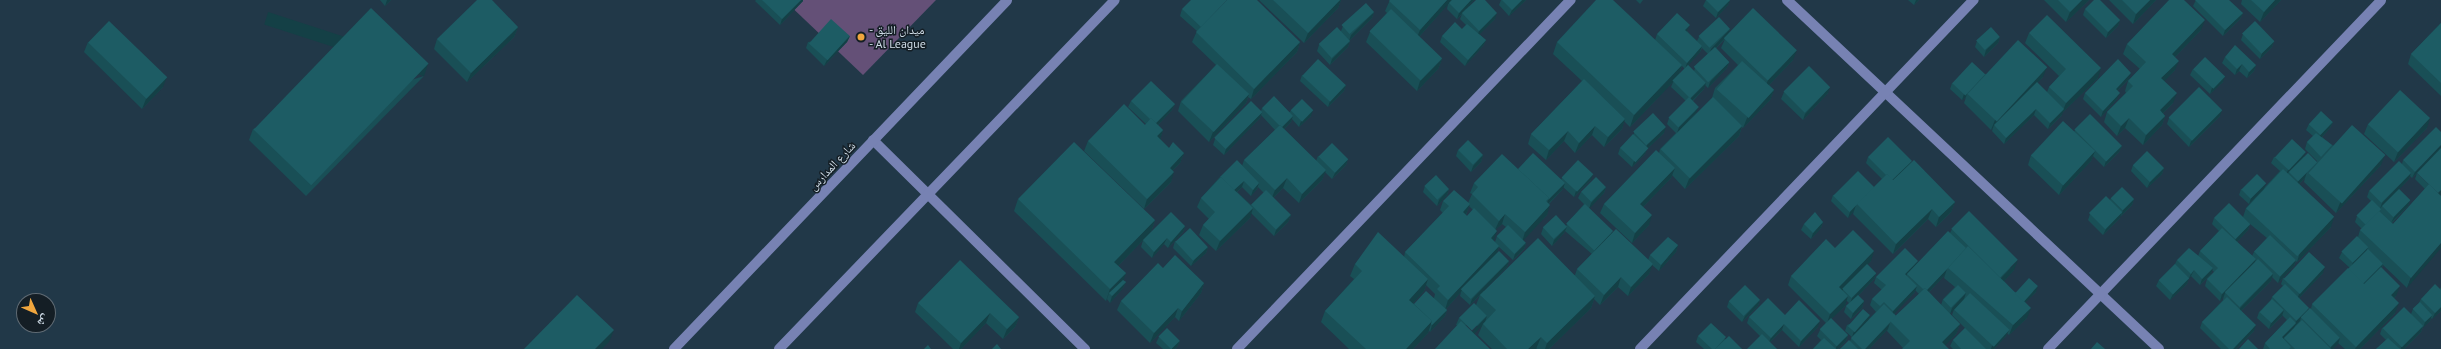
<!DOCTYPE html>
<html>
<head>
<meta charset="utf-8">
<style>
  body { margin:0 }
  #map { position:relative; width:2441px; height:349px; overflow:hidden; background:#213848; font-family:"PT Sans","Noto Naskh Arabic",sans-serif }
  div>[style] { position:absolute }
  .green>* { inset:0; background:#645077 }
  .minor>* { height:10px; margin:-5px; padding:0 5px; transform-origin:5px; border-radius:5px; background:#7782b3 }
  .wall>* { inset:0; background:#194f56 }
  .shaded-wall>* { inset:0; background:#144046; transform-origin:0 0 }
  .building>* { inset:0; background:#1d5c64; transform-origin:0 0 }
  .dots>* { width:11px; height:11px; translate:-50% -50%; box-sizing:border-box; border:2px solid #141e25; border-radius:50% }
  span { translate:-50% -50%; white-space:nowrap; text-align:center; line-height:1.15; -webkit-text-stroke:3px #141e25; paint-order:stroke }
  .poi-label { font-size:12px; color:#cfdce7 }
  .left { translate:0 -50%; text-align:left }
  .street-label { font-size:12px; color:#cfdce7 }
  .north { position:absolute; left:16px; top:293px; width:40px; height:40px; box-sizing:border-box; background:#141e25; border:1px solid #5f6a73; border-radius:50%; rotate:135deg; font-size:11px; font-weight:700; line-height:16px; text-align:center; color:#cfdce7 }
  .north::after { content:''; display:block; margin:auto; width:14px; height:18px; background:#f0a63e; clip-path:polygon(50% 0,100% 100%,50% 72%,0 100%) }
</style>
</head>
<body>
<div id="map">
  <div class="green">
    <div style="clip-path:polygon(784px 0,936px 0,863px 75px)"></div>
  </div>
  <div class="minor">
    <div style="left:1787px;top:0;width:510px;rotate:43.17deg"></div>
    <div style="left:873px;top:140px;width:298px;rotate:44.6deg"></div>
    <div style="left:674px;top:349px;width:482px;rotate:-46.3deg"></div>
    <div style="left:779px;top:349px;width:484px;rotate:-46.1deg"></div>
    <div style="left:1237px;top:349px;width:483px;rotate:-46.3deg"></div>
    <div style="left:1640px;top:349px;width:483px;rotate:-46.3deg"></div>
    <div style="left:2048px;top:349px;width:482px;rotate:-46.3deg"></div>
  </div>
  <div class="wall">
    <div style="clip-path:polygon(380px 0,391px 0,385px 6px)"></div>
    <div style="clip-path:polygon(756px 0,803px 0,803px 1px,780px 25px,755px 1px)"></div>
    <div style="clip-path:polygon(1259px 0,1341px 0,1338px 8px,1304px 43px)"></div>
    <div style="clip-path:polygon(1390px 0,1474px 0,1466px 9px,1495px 19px,1479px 34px,1486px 40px,1483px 46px,1465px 66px,1440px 42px,1442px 36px,1462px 29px,1466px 25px,1460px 19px,1462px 14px,1457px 19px,1447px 9px,1448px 4px,1419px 37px,1442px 59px,1438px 69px,1417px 91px,1366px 42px,1370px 32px,1387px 13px,1385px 11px)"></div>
    <div style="clip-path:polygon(1501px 0,1526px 0,1509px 16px,1499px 5px)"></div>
    <div style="clip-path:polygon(1636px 0,1643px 0,1640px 4px)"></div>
    <div style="clip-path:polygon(1706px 0,1730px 0,1728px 5px,1716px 18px,1703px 6px)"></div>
    <div style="clip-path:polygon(1908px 0,1919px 0,1914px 5px)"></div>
    <div style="clip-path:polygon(2044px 0,2089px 0,2066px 22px)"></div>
    <div style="clip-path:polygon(2109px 0,2156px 0,2133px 24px)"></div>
    <div style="clip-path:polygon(2196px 0,2243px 13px,2240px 19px,2223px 36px,2193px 6px)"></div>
    <div style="clip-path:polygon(2242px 0,2281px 0,2260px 22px,2241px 4px)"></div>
    <div style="clip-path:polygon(1182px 9px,1300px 42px,1297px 52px,1251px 99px,1248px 97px,1246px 103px,1209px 142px,1178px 111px,1181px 101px,1216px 65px,1192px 42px,1197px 31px,1180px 16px)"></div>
    <div style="clip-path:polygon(2085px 9px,2120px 20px,2118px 26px,2106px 38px,2083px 15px)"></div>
    <div style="clip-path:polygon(1374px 12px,1372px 18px,1350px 40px,1350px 41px,1348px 47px,1330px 65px,1317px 51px,1319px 45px,1341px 31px,1343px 26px)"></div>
    <div style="clip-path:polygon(2441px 23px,2441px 96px,2408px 64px,2411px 54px)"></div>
    <div style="clip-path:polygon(518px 27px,514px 37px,467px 82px,434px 49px,437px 39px)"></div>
    <div style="clip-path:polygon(evenodd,1730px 29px,1728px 35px,1793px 60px,1769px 85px,1774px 90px,1770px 100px,1743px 128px,1742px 127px,1739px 136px,1685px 189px,1672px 175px,1671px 178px,1643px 207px,1649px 225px,1632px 243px,1600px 213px,1604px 204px,1659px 153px,1660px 149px,1676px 133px,1667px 124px,1669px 118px,1686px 101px,1671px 87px,1673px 82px,1630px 127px,1624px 121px,1622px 129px,1604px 147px,1592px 135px,1575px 153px,1564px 141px,1546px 160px,1528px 144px,1531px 134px,1582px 81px,1553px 54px,1557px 42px,1655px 40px,1657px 34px,1687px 31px,1697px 41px,1699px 37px,1730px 29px,1725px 39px,1721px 48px,1738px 65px,1715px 88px,1712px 98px,1689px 121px,1696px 113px,1693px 101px,1704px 89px,1705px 85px,1708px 88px,1727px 68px,1729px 62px,1716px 48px,1725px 39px,1730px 29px,1702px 48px,1708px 54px,1695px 68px,1694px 71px,1688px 65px,1700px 52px,1702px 48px,1730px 29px,1682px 66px,1685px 69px,1678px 76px,1682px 66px)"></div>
    <div style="clip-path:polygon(2201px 30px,2175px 57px,2175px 70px,2164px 81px,2173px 103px,2163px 113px,2165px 116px,2162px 125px,2143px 145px,2125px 128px,2117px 136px,2104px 122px,2107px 112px,2126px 93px,2125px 91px,2128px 81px,2140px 69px,2123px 54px,2127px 44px)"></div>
    <div style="clip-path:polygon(2029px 33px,2098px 78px,2062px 113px,2062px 115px,2048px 129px,2034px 115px,2004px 144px,1992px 131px,1993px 128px,1991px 130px,1964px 103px,1966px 97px,1962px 100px,1950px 89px,1952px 83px,1985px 74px,2043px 77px,2037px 83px,2047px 92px,2049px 87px,2059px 76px,2025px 43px)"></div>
    <div style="clip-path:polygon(2243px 34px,2274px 41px,2272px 47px,2260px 59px,2241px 40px)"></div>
    <div style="clip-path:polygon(850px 36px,847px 42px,824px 66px,806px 48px,808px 42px)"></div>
    <div style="clip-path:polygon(2000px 37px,1998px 43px,1984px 57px,1975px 47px,1977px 41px)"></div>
    <div style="clip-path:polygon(88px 42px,163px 87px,142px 109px,84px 52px)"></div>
    <div style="clip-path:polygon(2225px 57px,2256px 65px,2254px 71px,2247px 78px,2239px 71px,2235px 75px,2222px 63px)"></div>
    <div style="clip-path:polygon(2193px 69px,2223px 82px,2210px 94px,2190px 75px)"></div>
    <div style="clip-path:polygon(1302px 75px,1346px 85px,1344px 91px,1328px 107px,1300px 81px)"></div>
    <div style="clip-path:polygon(424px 76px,306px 196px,249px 140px,253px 129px)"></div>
    <div style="clip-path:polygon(2129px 79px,2117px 91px,2117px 99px,2101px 117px,2083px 99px,2085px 93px)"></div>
    <div style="clip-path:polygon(1784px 92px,1828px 93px,1803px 120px,1781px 99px)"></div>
    <div style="clip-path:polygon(1131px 101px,1175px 104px,1172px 110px,1158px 125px,1163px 130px,1160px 139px,1169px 148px,1184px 153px,1180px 163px,1173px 170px,1171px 182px,1144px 209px,1084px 151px,1088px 141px,1145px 125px,1146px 124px,1128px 107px)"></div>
    <div style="clip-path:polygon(evenodd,1262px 108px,1290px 112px,1291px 110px,1311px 116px,1299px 127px,1292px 119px,1291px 122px,1284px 129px,1316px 161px,1318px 156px,1348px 159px,1346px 165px,1332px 179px,1325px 172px,1322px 180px,1299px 203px,1283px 188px,1273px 198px,1291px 215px,1288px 222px,1274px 236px,1251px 213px,1250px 218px,1216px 251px,1199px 235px,1203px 225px,1209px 219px,1197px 207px,1201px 198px,1219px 178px,1220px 177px,1242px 166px,1244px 160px,1275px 130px,1261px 115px,1260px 118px,1224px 155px,1213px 145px,1215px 139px,1261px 111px,1262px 108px,1242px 187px,1251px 196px,1257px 189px,1258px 187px,1264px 193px,1251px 205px,1237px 192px,1242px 187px)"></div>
    <div style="clip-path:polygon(2220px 116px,2189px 147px,2167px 124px,2169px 118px)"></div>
    <div style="clip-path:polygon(evenodd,2333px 122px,2330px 128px,2322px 137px,2332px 145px,2381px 165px,2336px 213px,2304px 182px,2305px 178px,2299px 184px,2331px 227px,2297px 262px,2296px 261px,2294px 266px,2278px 283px,2272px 277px,2271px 281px,2241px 311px,2254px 331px,2236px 349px,2221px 349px,2200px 328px,2202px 322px,2223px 300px,2223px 299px,2224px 296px,2220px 301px,2205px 286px,2207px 279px,2214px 272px,2212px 270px,2211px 274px,2200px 285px,2191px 276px,2188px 280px,2187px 284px,2170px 300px,2156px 286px,2159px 280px,2175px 264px,2177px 260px,2198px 256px,2200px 251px,2219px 231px,2212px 224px,2214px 218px,2243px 217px,2246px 208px,2257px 196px,2249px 204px,2239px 195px,2241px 189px,2264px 188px,2280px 171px,2271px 163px,2274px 157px,2304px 157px,2317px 162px,2317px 161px,2305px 149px,2307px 142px,2313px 136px,2306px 130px,2309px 124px,2333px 122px,2250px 224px,2267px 238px,2254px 252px,2252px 256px,2237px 242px,2248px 230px,2250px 224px)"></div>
    <div style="clip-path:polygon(2368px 124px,2427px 128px,2394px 162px,2364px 134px)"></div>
    <div style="clip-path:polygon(2075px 130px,2122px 146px,2119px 152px,2104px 167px,2093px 156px,2091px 161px,2059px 195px,2028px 165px,2031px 155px,2074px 132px)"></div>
    <div style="clip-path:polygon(1634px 132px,1664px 133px,1647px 149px,1645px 154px,1632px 167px,1618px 154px,1620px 148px,1634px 134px)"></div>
    <div style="clip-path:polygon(1458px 150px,1483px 155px,1481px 162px,1471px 172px,1456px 156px)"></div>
    <div style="clip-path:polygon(1868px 157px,1911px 163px,1955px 202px,1951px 212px,1936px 227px,1928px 219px,1893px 254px,1853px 214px,1854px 211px,1848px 218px,1831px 201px,1833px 195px,1874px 187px,1882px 179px,1866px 163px)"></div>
    <div style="clip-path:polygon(evenodd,2403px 160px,2441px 196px,2407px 288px,2383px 265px,2382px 268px,2396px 296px,2394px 298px,2395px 313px,2360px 349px,2345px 349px,2338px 343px,2333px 349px,2263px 349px,2265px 343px,2287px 320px,2282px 315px,2282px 316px,2269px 329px,2257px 318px,2259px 312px,2271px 300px,2272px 297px,2283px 286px,2281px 284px,2283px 278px,2323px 273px,2299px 298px,2308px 311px,2311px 309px,2312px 304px,2350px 268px,2339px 258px,2342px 252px,2358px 237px,2360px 230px,2362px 229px,2355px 222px,2357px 216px,2371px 201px,2367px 197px,2369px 191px,2402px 164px,2403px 160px,2417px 173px,2415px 179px,2425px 189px,2393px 224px,2392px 223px,2408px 206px,2410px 200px,2399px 189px,2409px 179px,2410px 176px,2412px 178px,2417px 173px)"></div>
    <div style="clip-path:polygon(2133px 165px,2164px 168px,2162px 174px,2147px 188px,2131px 171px)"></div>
    <div style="clip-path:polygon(evenodd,1518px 169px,1561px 180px,1562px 178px,1591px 180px,1574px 197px,1563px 187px,1563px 189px,1549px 204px,1547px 215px,1523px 240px,1526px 243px,1524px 249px,1513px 260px,1499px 247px,1496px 254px,1509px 261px,1507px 267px,1483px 291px,1575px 275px,1577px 269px,1592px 254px,1565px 231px,1564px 233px,1552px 246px,1541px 234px,1543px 228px,1566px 226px,1567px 224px,1584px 204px,1578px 198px,1581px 192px,1606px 187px,1604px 193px,1589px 208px,1612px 234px,1648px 260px,1650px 255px,1678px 245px,1676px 252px,1659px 271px,1652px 265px,1649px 274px,1628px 296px,1618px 287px,1600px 305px,1594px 299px,1591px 308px,1549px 349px,1537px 349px,1537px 348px,1536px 349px,1492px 349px,1478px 335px,1482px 326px,1457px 325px,1456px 325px,1459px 318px,1476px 305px,1480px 295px,1470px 305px,1460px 296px,1461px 292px,1446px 309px,1447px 310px,1445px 316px,1430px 332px,1429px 330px,1428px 333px,1413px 349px,1349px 349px,1321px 322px,1325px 311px,1354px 279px,1350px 276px,1355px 264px,1404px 257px,1405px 252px,1443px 213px,1440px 210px,1443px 201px,1468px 203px,1472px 194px,1470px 193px,1474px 183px,1518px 169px,1469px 206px,1473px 210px,1467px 216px,1466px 215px,1469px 206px,1518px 169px,1502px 224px,1506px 227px,1497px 236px,1495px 242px,1493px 241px,1496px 229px,1502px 224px,1518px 169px,1426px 285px,1435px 294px,1434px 298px,1414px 304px,1413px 303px,1424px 291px,1426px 285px)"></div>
    <div style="clip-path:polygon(1425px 186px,1449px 189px,1447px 195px,1437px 206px,1423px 192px)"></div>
    <div style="clip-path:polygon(2111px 198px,2134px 199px,2132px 205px,2121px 216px,2120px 216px,2120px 218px,2103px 235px,2088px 220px,2090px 214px,2110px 200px)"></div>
    <div style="clip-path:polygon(1018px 199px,1155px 220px,1151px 232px,1118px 266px,1126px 273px,1123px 280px,1126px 282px,1123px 288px,1110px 303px,1107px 299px,1106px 301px,1014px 211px)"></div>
    <div style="clip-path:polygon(1823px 222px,1821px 228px,1811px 239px,1801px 230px,1804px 224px)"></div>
    <div style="clip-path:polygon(1185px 226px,1183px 232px,1168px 248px,1164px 244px,1152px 258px,1141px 247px,1143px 240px)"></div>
    <div style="clip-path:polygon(evenodd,1952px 229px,2014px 270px,2004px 281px,2014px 292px,2036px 292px,2025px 302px,2027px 318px,2009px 335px,2007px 333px,2006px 336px,1994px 349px,1953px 349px,1950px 346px,1953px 340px,1965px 328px,1952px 315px,1954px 309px,1950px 314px,1960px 324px,1956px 334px,1945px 345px,1903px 348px,1887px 331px,1888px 329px,1869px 349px,1840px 349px,1850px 341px,1852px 337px,1845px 331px,1847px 325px,1870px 315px,1868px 320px,1876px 312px,1870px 305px,1872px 299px,1882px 290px,1874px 283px,1876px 277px,1918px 263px,1950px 233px,1952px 229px,1945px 275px,1944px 278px,1955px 287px,1943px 299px,1941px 305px,1929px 292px,1945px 275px,1952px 229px,1915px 290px,1919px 294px,1896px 316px,1894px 313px,1915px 292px,1915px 290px)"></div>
    <div style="clip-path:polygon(1175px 241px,1208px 247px,1206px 253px,1191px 266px,1173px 248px)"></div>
    <div style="clip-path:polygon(1835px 248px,1871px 261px,1867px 264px,1876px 273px,1874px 279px,1858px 296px,1864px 301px,1862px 308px,1851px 319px,1844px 312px,1846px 306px,1849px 303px,1846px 300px,1845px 306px,1831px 319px,1848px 335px,1846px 341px,1838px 349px,1813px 349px,1821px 340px,1817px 336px,1820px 330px,1826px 323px,1788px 285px,1791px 276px)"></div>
    <div style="clip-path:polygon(1163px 268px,1204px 283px,1201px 293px,1179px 321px,1175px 317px,1150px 343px,1117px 310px,1121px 301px)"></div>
    <div style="clip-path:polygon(2441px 287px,2441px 311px,2432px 319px,2431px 318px,2430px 321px,2423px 327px,2421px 332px,2404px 349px,2376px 349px,2386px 340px,2380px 334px,2382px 328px,2411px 314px,2413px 309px,2419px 303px,2421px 299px,2440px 289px)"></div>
    <div style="clip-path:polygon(1760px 300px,1758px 306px,1742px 322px,1727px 307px,1729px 301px)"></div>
    <div style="clip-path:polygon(918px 303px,1019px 317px,1015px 327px,1003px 339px,986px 323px,961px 349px,953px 349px,915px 312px)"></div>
    <div style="clip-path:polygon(1785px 315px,1818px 327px,1799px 347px,1782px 330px,1770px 342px,1760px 336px,1747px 323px,1749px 317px)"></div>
    <div style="clip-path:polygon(1698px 336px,1725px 339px,1742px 349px,1704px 349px,1696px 342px)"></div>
    <div style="clip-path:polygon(1159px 337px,1180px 341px,1177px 347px,1175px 349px,1163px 349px,1156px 343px)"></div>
  </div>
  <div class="shaded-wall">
    <div style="clip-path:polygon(387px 0,391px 0,385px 6px)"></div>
    <div style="clip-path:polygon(801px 0,803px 0,803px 1px,780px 25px,782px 19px)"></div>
    <div style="clip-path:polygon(1340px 0,1341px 0,1338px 8px,1304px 43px,1308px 33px)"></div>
    <div style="clip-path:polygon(1447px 0,1452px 0,1416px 40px,1420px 30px)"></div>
    <div style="clip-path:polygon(1471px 0,1474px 0,1457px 19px,1459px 13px)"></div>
    <div style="clip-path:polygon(1522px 0,1526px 0,1509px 16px,1512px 10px)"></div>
    <div style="clip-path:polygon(1730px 0,1728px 5px,1716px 18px,1718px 12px)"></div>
    <div style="clip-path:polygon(1916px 0,1919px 0,1914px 5px)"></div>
    <div style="clip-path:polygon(2082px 0,2089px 0,2066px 22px,2070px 12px)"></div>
    <div style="clip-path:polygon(2150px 0,2156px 0,2133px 24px,2136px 14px)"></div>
    <div style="clip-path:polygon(2275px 0,2281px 0,2260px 22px,2264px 12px)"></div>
    <div style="clip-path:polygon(1374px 12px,1372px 18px,1349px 41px,1351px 35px)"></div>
    <div style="clip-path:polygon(1497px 13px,1495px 19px,1477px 37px,1479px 31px)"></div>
    <div style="clip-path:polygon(2243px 13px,2240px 19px,2223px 36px,2225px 30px)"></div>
    <div style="clip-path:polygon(2120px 20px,2118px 26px,2106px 38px,2108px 32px)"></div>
    <div style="clip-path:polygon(2205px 20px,2201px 30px,2168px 64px,2172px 54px)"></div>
    <div style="clip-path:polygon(1690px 25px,1687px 31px,1683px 36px,1685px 30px)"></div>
    <div style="clip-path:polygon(518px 27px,514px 37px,467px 82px,471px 73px)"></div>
    <div style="clip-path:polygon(1730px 29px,1728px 35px,1709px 55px,1711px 49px)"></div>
    <div style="clip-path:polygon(850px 36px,847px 42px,824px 66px,827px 60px)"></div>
    <div style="clip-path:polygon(2000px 37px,1998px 43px,1984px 57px,1986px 50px)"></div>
    <div style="clip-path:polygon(1486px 40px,1483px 46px,1465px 66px,1468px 60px)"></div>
    <div style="clip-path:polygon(1350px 41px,1348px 47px,1330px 65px,1332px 59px)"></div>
    <div style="clip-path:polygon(2274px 41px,2272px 47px,2260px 59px,2262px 53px)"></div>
    <div style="clip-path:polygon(1300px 42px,1297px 52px,1251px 99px,1254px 89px)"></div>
    <div style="clip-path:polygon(1702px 46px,1700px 52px,1685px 69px,1687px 63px)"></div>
    <div style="clip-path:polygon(1797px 50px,1793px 60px,1764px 90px,1768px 80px)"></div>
    <div style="clip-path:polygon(1442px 59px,1438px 69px,1417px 91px,1420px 81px)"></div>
    <div style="clip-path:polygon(2179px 61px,2175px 70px,2158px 88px,2161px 78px)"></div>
    <div style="clip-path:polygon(1729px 62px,1727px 68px,1708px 88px,1710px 82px)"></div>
    <div style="left:428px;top:64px;width:13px;height:168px;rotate:108deg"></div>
    <div style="clip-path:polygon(2242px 64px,2239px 71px,2235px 75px,2237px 69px)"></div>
    <div style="clip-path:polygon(1682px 65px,1678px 77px,1630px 127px,1634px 115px)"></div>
    <div style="clip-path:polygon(2256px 65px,2254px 71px,2247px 78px,2249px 72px)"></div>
    <div style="clip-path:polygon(2047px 67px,2043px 77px,1995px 126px,1994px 125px,1993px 128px,1991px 130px,1995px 120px)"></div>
    <div style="clip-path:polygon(2101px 68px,2098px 78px,2062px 113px,2066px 103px)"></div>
    <div style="clip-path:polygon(2131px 73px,2129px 79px,2113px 95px,2116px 89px)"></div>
    <div style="clip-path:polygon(1985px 74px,1967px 93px,1966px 97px,1962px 100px,1964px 94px)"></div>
    <div style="clip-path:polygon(2225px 76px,2223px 82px,2210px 94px,2212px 88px)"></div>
    <div style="clip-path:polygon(167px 77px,163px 87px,142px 109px,146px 99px)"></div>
    <div style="clip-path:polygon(1706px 83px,1704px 89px,1689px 104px,1691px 98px)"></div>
    <div style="clip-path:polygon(1346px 85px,1344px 91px,1328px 107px,1330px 101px)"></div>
    <div style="clip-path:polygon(1830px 87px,1828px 93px,1803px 120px,1805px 114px)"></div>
    <div style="clip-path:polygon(1774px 90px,1770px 100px,1743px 128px,1747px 118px)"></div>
    <div style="clip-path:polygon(2120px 93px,2117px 99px,2101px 117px,2103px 111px)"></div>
    <div style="clip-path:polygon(2177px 93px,2173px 103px,2156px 120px,2160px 110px)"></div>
    <div style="clip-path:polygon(1249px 94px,1246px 103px,1209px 142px,1213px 132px)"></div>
    <div style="clip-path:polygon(1175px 104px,1172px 110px,1153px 130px,1155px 124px)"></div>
    <div style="clip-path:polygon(1699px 107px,1696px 113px,1677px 133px,1679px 127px)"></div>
    <div style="clip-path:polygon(2036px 109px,2034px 115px,2004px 144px,2006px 138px)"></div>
    <div style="clip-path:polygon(2064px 109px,2062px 115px,2048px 129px,2050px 123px)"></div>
    <div style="clip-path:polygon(1313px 110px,1311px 116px,1299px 127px,1301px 121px)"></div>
    <div style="clip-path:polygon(2222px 110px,2220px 116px,2189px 147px,2191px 141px)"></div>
    <div style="clip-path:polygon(1262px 112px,1260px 118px,1224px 155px,1226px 149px)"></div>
    <div style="clip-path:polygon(1293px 116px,1291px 122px,1279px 134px,1281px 128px)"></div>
    <div style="clip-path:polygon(2165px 116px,2162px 125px,2143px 145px,2146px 135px)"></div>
    <div style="clip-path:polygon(2129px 118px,2125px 128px,2117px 136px,2121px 126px)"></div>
    <div style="clip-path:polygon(2430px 118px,2427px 128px,2394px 162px,2398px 152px)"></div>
    <div style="clip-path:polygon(1625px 119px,1622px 129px,1604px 147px,1608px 137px)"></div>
    <div style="clip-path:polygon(2333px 122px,2330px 128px,2318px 141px,2320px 135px)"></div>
    <div style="clip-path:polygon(1595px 126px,1592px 135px,1575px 153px,1579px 143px)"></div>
    <div style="clip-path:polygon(1742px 126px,1739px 136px,1685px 189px,1689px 179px)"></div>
    <div style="clip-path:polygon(1666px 127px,1664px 133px,1647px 149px,1645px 154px,1632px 167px,1634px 161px,1645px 151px,1647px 145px)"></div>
    <div style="clip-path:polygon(1163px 130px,1160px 140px,1157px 136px)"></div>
    <div style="clip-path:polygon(1568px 131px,1564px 141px,1546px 160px,1549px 150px)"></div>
    <div style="clip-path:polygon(2441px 145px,2441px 149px,2412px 178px,2415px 172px)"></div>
    <div style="clip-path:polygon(2122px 146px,2119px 152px,2104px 167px,2106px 161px)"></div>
    <div style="clip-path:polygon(2095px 151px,2091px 161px,2059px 195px,2063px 185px)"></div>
    <div style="clip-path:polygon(2306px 152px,2303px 158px,2285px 176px,2288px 170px)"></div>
    <div style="clip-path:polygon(1184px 153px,1180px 163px,1166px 177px,1170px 168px)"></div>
    <div style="clip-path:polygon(1483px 155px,1481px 162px,1471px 172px,1473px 166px)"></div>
    <div style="clip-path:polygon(2385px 155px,2381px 165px,2336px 213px,2340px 203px)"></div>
    <div style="clip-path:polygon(1348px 159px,1346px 165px,1332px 179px,1335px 173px)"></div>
    <div style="clip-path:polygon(1912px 161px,1909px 167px,1889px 187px,1891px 181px)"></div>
    <div style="clip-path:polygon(1675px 168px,1671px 178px,1636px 214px,1640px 204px)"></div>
    <div style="clip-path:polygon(2164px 168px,2162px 174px,2147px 188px,2150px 182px)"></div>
    <div style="clip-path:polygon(1326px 170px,1322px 180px,1299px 203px,1302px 194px)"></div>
    <div style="clip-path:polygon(1174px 172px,1171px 182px,1144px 209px,1147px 199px)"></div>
    <div style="clip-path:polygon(2307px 172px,2305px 178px,2296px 187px,2298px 181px)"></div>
    <div style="clip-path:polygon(2411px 173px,2409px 179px,2383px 206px,2382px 206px,2380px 209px,2382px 203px)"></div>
    <div style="clip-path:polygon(1593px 174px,1591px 180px,1574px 197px,1576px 191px)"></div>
    <div style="clip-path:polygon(1287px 178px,1283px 188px,1271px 200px,1275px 190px)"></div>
    <div style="clip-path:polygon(1244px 181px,1242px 187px,1231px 197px,1233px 191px)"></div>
    <div style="clip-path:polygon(1259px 183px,1257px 189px,1251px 196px,1253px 190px)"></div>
    <div style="clip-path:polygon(1565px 183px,1563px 189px,1546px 206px,1548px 200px)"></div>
    <div style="clip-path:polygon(2266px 183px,2264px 189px,2249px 204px,2251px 198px)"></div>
    <div style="clip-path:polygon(1606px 187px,1604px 193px,1589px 209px,1591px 203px)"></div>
    <div style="clip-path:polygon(1449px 189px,1447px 195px,1437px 206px,1439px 200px)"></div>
    <div style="clip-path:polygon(2441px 190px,2441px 194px,2436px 199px,2438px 193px)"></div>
    <div style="clip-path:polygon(2134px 199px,2132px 205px,2121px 216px,2123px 210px)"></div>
    <div style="clip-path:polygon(2410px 200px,2408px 206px,2391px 223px,2394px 217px)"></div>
    <div style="clip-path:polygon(1955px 202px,1951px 212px,1936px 227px,1939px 217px)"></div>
    <div style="clip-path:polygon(1470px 204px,1466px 214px,1459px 222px,1463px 212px)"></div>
    <div style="clip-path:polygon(1550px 205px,1547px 215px,1522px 242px,1525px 232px)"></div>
    <div style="clip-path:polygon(1856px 205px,1854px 211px,1848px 218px,1850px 212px)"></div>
    <div style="clip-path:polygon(1253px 208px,1250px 218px,1216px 251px,1220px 241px)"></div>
    <div style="clip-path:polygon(1932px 209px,1928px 219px,1893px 254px,1896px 244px)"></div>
    <div style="clip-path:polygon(2122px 212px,2120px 218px,2103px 235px,2106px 229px)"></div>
    <div style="clip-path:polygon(1505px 214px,1502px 224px,1495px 230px,1499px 221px)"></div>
    <div style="clip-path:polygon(1291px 215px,1288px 222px,1274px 236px,1276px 230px)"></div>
    <div style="clip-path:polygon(1652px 215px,1649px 225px,1632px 243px,1635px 233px)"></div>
    <div style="clip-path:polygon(2334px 217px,2331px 227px,2297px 262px,2300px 252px)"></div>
    <div style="clip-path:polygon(1155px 220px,1151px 232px,1110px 274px,1114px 262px)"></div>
    <div style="clip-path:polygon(1823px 222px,1821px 228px,1811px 239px,1813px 233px)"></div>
    <div style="clip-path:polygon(2250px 224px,2248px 230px,2233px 246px,2235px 240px)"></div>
    <div style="clip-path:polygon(1185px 226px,1183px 232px,1168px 248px,1171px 242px)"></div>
    <div style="clip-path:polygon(1567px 227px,1564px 233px,1552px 246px,1554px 240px)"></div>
    <div style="clip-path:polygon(1497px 231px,1494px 240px,1487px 248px,1491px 238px)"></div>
    <div style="clip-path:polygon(1613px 231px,1611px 237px,1593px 256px,1595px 250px)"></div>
    <div style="clip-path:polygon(1167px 238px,1164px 244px,1152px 258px,1154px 252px)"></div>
    <div style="clip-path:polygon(1526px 243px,1524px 249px,1513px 260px,1515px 254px)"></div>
    <div style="clip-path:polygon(2441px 243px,2441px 248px,2407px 288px,2411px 278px)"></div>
    <div style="clip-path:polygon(1678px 245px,1676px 252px,1659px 271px,1661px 265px)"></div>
    <div style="clip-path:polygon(1499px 246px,1496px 256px,1462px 290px,1461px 292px,1445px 310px,1448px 300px)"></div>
    <div style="clip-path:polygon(1208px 247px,1206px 253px,1191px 266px,1194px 260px)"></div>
    <div style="clip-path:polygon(2368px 247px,2366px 253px,2351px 268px,2353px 262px)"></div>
    <div style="clip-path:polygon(1874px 251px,1871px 261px,1836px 297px,1839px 287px)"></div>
    <div style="clip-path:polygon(2256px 259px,2254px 265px,2225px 293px,2224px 296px,2220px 301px,2222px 294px)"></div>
    <div style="clip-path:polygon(2018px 260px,2014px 270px,1998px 288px,2001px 278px)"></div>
    <div style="clip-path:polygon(2296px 260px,2294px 266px,2278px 283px,2280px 277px)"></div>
    <div style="clip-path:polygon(1509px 261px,1507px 267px,1470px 305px,1472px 299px)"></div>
    <div style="clip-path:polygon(1918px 261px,1916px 267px,1907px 274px,1906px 277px,1905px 274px)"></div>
    <div style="clip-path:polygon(1653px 264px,1649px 274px,1628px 296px,1631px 287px)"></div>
    <div style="clip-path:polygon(2383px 264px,2381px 270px,2361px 290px,2363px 284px)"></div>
    <div style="clip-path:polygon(2325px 267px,2323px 273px,2297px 300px,2299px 294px)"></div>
    <div style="clip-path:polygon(2213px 268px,2211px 274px,2200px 285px,2202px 279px)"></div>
    <div style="clip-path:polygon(1947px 269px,1945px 275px,1923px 298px,1925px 292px)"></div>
    <div style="clip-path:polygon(2194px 270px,2191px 276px,2188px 280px,2191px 274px)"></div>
    <div style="clip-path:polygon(1126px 273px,1122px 285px,1109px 293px,1107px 299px,1106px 301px,1110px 289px)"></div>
    <div style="clip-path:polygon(1876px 273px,1874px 279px,1850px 304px,1852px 298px)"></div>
    <div style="clip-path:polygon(2273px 274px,2271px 281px,2238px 314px,2240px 308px)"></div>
    <div style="clip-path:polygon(1621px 277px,1618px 287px,1600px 305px,1604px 295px)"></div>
    <div style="clip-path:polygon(2189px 278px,2187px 284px,2170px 300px,2173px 294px)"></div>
    <div style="clip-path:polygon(1428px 279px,1424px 291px,1405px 312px,1409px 300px)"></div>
    <div style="clip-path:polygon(1126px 282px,1123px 288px,1110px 303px,1112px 296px)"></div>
    <div style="clip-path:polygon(1204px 283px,1201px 293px,1179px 321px,1182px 311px)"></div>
    <div style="clip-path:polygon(1917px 286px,1915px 292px,1891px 317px,1893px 311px)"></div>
    <div style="clip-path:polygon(2038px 286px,2036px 292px,2021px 307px,2023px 301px)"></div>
    <div style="clip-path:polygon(2400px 286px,2396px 296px,2387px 305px,2391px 295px)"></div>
    <div style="clip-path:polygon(1966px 293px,1964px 299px,1950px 314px,1952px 308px)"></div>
    <div style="clip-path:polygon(1595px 296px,1591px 308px,1549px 349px,1545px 349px,1547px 343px)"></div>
    <div style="clip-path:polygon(1848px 296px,1845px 306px,1827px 323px,1830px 314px)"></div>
    <div style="clip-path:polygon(1760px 300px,1758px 306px,1742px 322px,1745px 316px)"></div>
    <div style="clip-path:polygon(1864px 301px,1862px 308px,1851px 319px,1853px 313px)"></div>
    <div style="clip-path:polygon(2399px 303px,2395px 313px,2360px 349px,2355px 349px,2356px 347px)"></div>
    <div style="clip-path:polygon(2441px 307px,2441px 311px,2432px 319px,2435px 313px)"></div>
    <div style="clip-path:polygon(1178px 308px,1175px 317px,1150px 343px,1154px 333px)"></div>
    <div style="clip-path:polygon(2031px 308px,2027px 318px,2009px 335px,2013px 325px)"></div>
    <div style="clip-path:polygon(2309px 308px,2307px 314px,2301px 317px,2300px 321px,2295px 326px,2294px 329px,2284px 338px,2283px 340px,2282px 337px,2295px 324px,2296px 321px)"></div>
    <div style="clip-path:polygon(1447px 310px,1445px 316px,1430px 332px,1432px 325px)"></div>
    <div style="clip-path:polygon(2284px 310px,2282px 316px,2269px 329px,2271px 323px)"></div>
    <div style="clip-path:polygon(990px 313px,986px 323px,961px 349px,959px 349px,961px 343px)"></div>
    <div style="clip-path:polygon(1870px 315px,1868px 322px,1852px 337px,1854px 331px)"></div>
    <div style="clip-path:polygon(2432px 315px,2430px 321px,2423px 328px,2425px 322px)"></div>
    <div style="clip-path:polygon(1487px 316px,1485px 322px,1483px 324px,1482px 326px,1470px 338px,1472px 332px)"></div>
    <div style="clip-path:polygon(1019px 317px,1015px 327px,1003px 339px,1007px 329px)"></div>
    <div style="clip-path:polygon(1432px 321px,1428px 333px,1413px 349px,1406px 349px)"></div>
    <div style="clip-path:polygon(1820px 321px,1818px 327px,1799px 347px,1801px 341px)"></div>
    <div style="clip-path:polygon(1890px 323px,1888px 329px,1869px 349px,1865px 349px)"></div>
    <div style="clip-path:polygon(1784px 324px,1782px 330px,1768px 344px,1771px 338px)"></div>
    <div style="clip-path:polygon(1960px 324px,1956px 334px,1942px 349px,1942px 342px)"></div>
    <div style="clip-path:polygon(2256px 325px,2254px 331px,2236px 349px,2233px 349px)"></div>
    <div style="clip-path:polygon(2423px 326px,2421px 332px,2404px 349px,2401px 349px,2401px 347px)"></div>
    <div style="clip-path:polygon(614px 330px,609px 342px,602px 349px,595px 349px)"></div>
    <div style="clip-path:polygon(2009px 330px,2006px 336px,1994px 349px,1991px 349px,1992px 346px)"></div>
    <div style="clip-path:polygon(1848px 335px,1846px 341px,1838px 349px,1836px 349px,1836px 347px)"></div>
    <div style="clip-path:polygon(1541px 337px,1536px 349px,1528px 349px)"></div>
    <div style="clip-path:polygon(2340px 338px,2338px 344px,2333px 349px,2330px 349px,2331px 347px)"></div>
    <div style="clip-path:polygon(1180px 341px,1177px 347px,1175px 349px,1171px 349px)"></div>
  </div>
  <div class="building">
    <div style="clip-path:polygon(477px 0,492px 0,518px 27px,471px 73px,437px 39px)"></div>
    <div style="clip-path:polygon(762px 0,801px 0,782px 19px)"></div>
    <div style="clip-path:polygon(1191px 0,1227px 0,1201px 27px,1182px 9px)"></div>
    <div style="clip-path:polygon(1227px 0,1257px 0,1300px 42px,1254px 89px,1196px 32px)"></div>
    <div style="clip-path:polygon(1273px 0,1340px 0,1308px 33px)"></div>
    <div style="clip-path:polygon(1390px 0,1447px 0,1420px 30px,1389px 1px)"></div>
    <div style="clip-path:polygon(1452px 0,1471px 0,1459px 13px,1449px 3px)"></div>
    <div style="clip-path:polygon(1476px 0,1485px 0,1497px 13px,1479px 31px,1462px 13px)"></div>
    <div style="clip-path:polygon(1502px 0,1522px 0,1512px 10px)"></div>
    <div style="clip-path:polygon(1596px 0,1613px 0,1682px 65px,1634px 115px,1557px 42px)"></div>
    <div style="clip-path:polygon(1706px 0,1730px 0,1718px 12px)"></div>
    <div style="clip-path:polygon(2058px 0,2082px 0,2070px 12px)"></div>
    <div style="clip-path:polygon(2094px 0,2100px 0,2120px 20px,2108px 32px,2085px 9px)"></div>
    <div style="clip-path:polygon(2122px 0,2150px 0,2136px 14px)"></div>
    <div style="clip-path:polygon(2169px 0,2184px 0,2205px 20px,2172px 54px,2179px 61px,2161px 78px,2177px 93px,2160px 110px,2165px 116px,2146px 135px,2129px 118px,2121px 126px,2107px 112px,2133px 86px,2128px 81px,2146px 62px,2127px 44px)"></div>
    <div style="clip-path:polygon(2195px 0,2229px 0,2243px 13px,2225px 30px)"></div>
    <div style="clip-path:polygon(2251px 0,2275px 0,2264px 12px)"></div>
    <div style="left:1366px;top:3px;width:12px;height:33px;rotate:48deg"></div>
    <div style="left:371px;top:8px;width:80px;height:169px;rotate:44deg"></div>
    <div style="left:1753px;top:8px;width:61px;height:42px;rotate:44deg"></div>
    <div style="left:1391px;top:9px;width:71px;height:31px;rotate:44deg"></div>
    <div style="clip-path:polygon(1677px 13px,1690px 25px,1685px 30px,1702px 46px,1687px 63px,1657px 34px)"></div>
    <div style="clip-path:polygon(2047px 15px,2101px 68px,2066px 103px,2049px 87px,2066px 69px,2029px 33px)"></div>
    <div style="left:1719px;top:17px;width:16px;height:28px;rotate:47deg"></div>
    <div style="left:831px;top:19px;width:25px;height:33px;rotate:42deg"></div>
    <div style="left:109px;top:21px;width:81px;height:30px;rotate:44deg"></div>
    <div style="left:2255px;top:21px;width:28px;height:18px;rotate:46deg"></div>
    <div style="clip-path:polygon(1455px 22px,1462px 29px,1467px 24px,1486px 40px,1468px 60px,1442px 36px)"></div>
    <div style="clip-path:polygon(2441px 23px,2441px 83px,2411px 54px)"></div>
    <div style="left:1337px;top:27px;width:19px;height:25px;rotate:47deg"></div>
    <div style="left:1991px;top:27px;width:13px;height:20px;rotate:48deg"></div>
    <div style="left:2018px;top:40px;width:40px;height:74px;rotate:43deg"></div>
    <div style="clip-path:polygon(2235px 45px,2256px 65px,2249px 72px,2242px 64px,2237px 69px,2225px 57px)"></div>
    <div style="left:1715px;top:47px;width:21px;height:29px;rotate:47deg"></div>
    <div style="left:2205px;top:57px;width:28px;height:17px;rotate:44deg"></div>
    <div style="left:1318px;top:59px;width:38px;height:23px;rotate:43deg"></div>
    <div style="clip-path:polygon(2118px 59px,2131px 73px,2116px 89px,2120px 93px,2103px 111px,2085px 93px)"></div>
    <div style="left:1742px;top:61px;width:43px;height:38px;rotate:42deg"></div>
    <div style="left:1972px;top:62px;width:18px;height:29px;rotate:43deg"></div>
    <div style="left:1217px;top:64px;width:44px;height:52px;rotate:43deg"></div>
    <div style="left:1688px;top:65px;width:25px;height:22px;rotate:45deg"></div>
    <div style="left:1809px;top:66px;width:30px;height:36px;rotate:45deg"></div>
    <div style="clip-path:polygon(1584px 79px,1625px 119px,1608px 137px,1595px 126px,1579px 143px,1568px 131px,1549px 150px,1531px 134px)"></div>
    <div style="clip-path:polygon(1151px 81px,1175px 104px,1156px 123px,1151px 118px,1150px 119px,1131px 101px)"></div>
    <div style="clip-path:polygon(2037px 82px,2064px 109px,2050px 123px,2036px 109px,2006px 138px,1994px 125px)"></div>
    <div style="left:2199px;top:87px;width:33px;height:43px;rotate:45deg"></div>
    <div style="left:2400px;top:90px;width:41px;height:47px;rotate:43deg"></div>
    <div style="clip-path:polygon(1274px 96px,1293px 116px,1282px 127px,1280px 125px,1279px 125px,1262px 108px)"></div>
    <div style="left:1689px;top:97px;width:14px;height:29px;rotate:45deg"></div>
    <div style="left:1713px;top:97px;width:41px;height:74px;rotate:45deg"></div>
    <div style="left:1302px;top:99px;width:16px;height:16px;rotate:45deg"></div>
    <div style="left:1251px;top:101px;width:16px;height:52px;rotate:45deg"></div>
    <div style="clip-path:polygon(1124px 104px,1145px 125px,1151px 118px,1163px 130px,1157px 136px,1169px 148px,1173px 142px,1184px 153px,1170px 168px,1174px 172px,1147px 199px,1088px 141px)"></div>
    <div style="left:2321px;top:111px;width:16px;height:18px;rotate:43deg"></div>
    <div style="left:1653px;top:113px;width:19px;height:27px;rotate:47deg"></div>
    <div style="left:2090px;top:114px;width:45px;height:22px;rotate:45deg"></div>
    <div style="left:2063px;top:121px;width:44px;height:47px;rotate:43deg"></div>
    <div style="clip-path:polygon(1280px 125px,1326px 170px,1302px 194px,1287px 178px,1275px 190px,1244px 160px)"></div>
    <div style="left:2352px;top:125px;width:45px;height:65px;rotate:42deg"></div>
    <div style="clip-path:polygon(2436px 127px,2441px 132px,2441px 145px,2415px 172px,2403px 160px)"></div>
    <div style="clip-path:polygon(2316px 133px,2332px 145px,2321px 157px,2307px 142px)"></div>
    <div style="left:1633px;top:134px;width:21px;height:19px;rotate:43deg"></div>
    <div style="clip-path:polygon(1888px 137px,1912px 161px,1892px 180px,1887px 174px,1886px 175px,1868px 157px)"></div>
    <div style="left:2292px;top:139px;width:19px;height:25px;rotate:43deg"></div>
    <div style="left:1468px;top:140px;width:21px;height:14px;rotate:45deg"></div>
    <div style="clip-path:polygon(1074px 142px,1155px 220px,1114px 262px,1126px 273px,1110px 289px,1018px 199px)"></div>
    <div style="left:1332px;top:143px;width:23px;height:19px;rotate:45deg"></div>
    <div style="clip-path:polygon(2441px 148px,2441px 190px,2438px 193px,2417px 173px)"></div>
    <div style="clip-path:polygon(1656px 150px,1675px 168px,1640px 204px,1652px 215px,1635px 233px,1604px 204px)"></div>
    <div style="left:2147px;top:151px;width:24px;height:20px;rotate:45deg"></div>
    <div style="clip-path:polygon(1533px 153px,1565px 183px,1548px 200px,1549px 198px,1518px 169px)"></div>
    <div style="left:2308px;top:153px;width:13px;height:27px;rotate:45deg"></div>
    <div style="clip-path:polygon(1502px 154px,1549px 198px,1546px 201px,1550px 205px,1525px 232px,1505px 214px,1499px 221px,1472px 194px,1478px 187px,1474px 183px)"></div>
    <div style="clip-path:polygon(1237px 160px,1259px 183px,1253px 190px,1244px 181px,1234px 190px,1221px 177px,1220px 177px)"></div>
    <div style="left:1578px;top:160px;width:21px;height:24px;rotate:43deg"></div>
    <div style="clip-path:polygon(1914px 160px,1955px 202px,1939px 217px,1932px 209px,1896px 244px,1857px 204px,1887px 174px,1893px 180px)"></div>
    <div style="left:2399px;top:161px;width:17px;height:42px;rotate:45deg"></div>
    <div style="left:2283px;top:169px;width:70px;height:54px;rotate:43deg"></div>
    <div style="left:1858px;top:171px;width:23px;height:35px;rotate:45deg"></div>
    <div style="left:2257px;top:174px;width:13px;height:22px;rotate:45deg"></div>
    <div style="left:1436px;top:175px;width:19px;height:16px;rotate:47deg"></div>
    <div style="clip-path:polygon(1221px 177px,1253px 208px,1220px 241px,1203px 225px,1215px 212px,1201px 198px)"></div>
    <div style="left:1596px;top:177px;width:14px;height:21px;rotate:45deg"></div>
    <div style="clip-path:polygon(2429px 184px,2441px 196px,2441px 243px,2411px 278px,2360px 230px,2379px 211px,2393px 224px)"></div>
    <div style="left:2122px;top:187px;width:17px;height:16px;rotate:45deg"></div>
    <div style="left:2399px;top:189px;width:16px;height:24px;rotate:45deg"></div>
    <div style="left:1266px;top:190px;width:35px;height:21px;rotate:45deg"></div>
    <div style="clip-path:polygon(1454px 190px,1470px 204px,1463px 212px,1467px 216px,1474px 208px,1497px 231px,1491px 238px,1499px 246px,1448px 300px,1437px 289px,1440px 286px,1405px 252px,1449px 206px,1443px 201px)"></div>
    <div style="left:2106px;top:196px;width:23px;height:24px;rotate:45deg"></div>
    <div style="left:2372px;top:200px;width:13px;height:22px;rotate:45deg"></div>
    <div style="left:2229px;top:203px;width:30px;height:21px;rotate:45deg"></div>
    <div style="left:1585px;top:204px;width:39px;height:27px;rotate:44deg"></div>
    <div style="left:1969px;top:211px;width:69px;height:25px;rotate:45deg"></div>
    <div style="clip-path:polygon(1171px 212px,1185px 226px,1171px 242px,1167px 238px,1154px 252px,1143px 240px)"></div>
    <div style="clip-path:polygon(1815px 212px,1823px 222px,1813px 233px,1804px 224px)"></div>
    <div style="left:1556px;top:215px;width:16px;height:18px;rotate:47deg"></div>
    <div style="left:1508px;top:225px;width:25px;height:16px;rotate:45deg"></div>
    <div style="left:1190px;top:228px;width:26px;height:20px;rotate:47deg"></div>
    <div style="clip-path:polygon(2222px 228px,2256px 259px,2222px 294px,2207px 279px,2218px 268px,2200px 251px)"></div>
    <div style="clip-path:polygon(1616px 229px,1653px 264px,1631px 287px,1621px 277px,1604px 295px,1577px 269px)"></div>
    <div style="clip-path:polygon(1853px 230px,1874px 251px,1839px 287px,1848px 296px,1830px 314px,1791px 276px,1826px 239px,1835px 248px)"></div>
    <div style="clip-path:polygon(1948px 231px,1966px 248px,1948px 268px,1947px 269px,1927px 290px,1925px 288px,1923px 289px,1907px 274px)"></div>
    <div style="clip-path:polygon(1378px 232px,1428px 279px,1409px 300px,1432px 321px,1406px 349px,1366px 349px,1325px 311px,1362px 271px,1355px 264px)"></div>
    <div style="left:2270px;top:235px;width:36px;height:23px;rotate:44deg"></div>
    <div style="left:2357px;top:236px;width:16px;height:22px;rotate:45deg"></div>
    <div style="clip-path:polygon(1668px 237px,1678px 245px,1661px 265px,1650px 255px)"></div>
    <div style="clip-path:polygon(1538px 238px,1595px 296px,1547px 343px,1541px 337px,1528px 349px,1507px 349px,1483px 324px,1496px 310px,1480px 295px)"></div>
    <div style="clip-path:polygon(1968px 246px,2031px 308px,2013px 325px,1948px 268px)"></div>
    <div style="clip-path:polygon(1905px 248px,1918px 261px,1905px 274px,1917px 286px,1893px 311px,1884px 302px,1880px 306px,1872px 299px,1886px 285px,1876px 277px)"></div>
    <div style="clip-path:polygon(2189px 248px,2213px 268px,2202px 279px,2194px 270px,2191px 274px,2177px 260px)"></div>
    <div style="left:2368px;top:249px;width:21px;height:28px;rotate:45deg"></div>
    <div style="left:1499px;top:251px;width:14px;height:54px;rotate:45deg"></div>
    <div style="left:2309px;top:252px;width:22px;height:37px;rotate:43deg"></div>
    <div style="clip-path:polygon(1175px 255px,1204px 283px,1182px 311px,1178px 308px,1154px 333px,1121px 301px,1158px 263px,1163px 268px)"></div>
    <div style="left:2258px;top:259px;width:21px;height:47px;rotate:45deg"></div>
    <div style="clip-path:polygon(960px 260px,1019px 317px,1007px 329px,990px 313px,961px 343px,918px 303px)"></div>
    <div style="left:1867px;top:264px;width:13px;height:35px;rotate:45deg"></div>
    <div style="left:2175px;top:264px;width:20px;height:23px;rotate:45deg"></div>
    <div style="clip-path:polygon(2381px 267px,2400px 286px,2391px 295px,2399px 303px,2356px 347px,2312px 304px,2348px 268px,2364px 284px)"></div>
    <div style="left:2029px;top:278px;width:12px;height:21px;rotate:42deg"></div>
    <div style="clip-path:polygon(1123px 280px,1126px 282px,1112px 296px,1109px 293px)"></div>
    <div style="left:2285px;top:284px;width:34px;height:18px;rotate:45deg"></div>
    <div style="clip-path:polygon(2435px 284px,2441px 290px,2441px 307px,2435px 313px,2421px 299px)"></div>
    <div style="left:1745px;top:285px;width:21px;height:23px;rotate:45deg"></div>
    <div style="left:1958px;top:285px;width:11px;height:21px;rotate:45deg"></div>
    <div style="clip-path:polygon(1925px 288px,1960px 324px,1942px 342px,1949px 349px,1902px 349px,1910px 341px,1890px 321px)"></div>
    <div style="clip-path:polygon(1426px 291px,1447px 310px,1432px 325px,1431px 324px,1432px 321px,1414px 304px)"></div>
    <div style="left:1970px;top:293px;width:54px;height:23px;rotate:43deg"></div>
    <div style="clip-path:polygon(577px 295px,614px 330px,595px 349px,524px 349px)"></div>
    <div style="clip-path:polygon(1858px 295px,1864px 301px,1853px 313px,1846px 306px)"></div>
    <div style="clip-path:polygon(2227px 297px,2256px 325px,2233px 349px,2229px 349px,2202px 322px)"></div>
    <div style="clip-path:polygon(1768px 298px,1785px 315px,1799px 300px,1820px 321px,1801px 341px,1784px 324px,1771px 338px,1749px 317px)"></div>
    <div style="left:2272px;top:299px;width:16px;height:18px;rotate:43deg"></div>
    <div style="left:2420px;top:302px;width:18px;height:10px;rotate:47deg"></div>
    <div style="left:1474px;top:303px;width:18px;height:21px;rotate:45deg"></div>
    <div style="clip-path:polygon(1884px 304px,1896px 316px,1865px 349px,1862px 349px,1851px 338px)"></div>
    <div style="left:2404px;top:307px;width:27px;height:30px;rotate:45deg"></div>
    <div style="left:2310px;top:308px;width:42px;height:13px;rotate:45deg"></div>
    <div style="left:1863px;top:309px;width:9px;height:23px;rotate:41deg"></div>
    <div style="clip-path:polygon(2290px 317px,2296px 323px,2282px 337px,2291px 347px,2289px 349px,2270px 349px,2265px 343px)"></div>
    <div style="left:1831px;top:318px;width:24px;height:16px;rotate:45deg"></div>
    <div style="clip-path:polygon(2302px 320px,2331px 349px,2295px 349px,2284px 338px)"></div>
    <div style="clip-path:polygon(1461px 321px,1490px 349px,1435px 349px)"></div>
    <div style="clip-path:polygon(1711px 323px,1726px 337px,1715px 349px,1712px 349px,1698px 336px)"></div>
    <div style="left:1167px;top:328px;width:18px;height:12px;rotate:45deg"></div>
    <div style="clip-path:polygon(1965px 328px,1986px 349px,1961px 349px,1953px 340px)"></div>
    <div style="clip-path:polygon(1762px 334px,1777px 349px,1747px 349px)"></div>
    <div style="clip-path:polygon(1729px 336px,1742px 349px,1715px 349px)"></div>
    <div style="clip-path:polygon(1824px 338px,1836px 349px,1813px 349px)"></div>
    <div style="clip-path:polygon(2388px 338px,2400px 349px,2376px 349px)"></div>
    <div style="clip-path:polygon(2248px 339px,2258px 349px,2239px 349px)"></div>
    <div style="clip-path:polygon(1849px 340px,1858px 349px,1840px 349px)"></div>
    <div style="clip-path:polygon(2097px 342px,2105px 349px,2091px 349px)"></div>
    <div style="clip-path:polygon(997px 344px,1001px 349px,992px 349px)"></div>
    <div style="clip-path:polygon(928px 345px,931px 349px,924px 349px)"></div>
  </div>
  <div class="dots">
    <div style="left:861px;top:37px;background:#f0a63e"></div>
  </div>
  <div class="poi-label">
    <span class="left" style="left:869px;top:37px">- ميدان الليق<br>- Al League</span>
  </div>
  <div class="street-label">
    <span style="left:832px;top:166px;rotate:-47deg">شارع المدارس</span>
  </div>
  <div class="north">ش</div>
</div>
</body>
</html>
